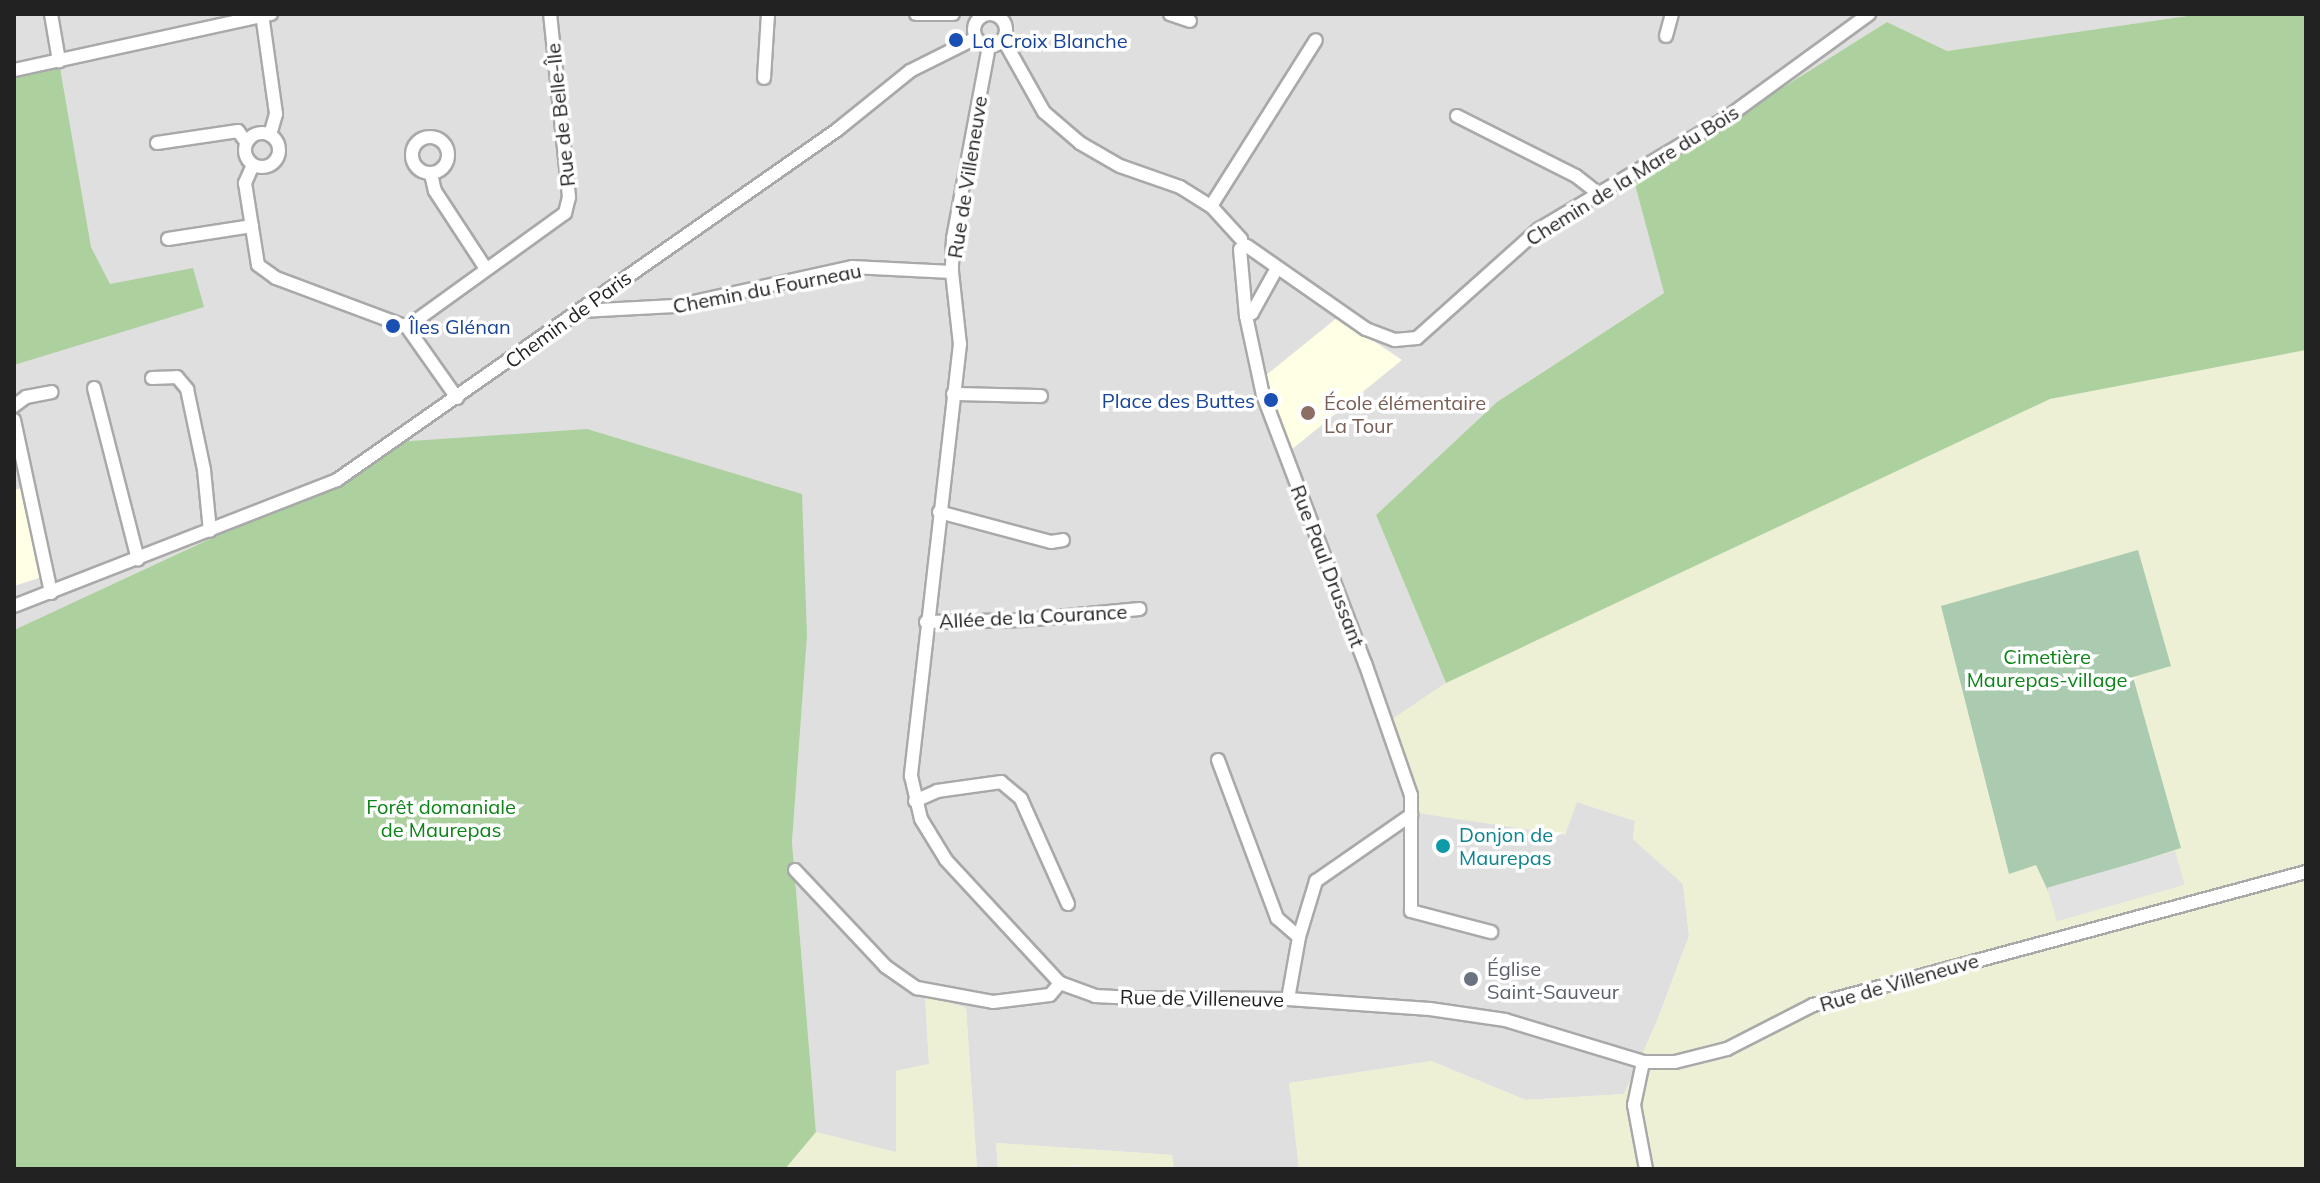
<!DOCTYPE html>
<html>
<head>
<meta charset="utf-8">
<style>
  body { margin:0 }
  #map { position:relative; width:2320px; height:1183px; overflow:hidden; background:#f2efe9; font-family:Mulish,sans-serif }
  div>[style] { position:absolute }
  .residential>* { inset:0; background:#e0dfdf }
  .education>* { inset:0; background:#ffffe5 }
  .farmland>* { inset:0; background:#eef0d5 }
  .forest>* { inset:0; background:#add19e }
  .cemetery>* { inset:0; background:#aacbaf }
  .parking>* { inset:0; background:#e2e2e2; transform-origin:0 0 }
  .roads { filter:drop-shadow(2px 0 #a9a9a9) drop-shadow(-2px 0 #a9a9a9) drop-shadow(0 2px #a9a9a9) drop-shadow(0 -2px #a9a9a9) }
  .minor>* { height:12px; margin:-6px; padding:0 6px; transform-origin:6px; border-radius:6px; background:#fff }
  .minor>.ring { margin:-6px; padding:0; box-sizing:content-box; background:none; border:12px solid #fff; border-radius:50% }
  .dots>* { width:22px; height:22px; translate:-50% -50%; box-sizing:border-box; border:4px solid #fff; border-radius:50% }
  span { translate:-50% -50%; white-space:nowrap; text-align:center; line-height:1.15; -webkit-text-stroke:7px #fff; paint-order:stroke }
  .transit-label { font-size:20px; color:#164399 }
  .left { translate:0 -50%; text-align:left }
  .right { translate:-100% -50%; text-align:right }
  .street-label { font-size:20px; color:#222 }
  .education-label { font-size:20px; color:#785e54 }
  .park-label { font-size:20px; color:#0c8416 }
  .culture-label { font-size:20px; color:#0d838f }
  .worship-label { font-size:20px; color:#5b616d }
  .frame { position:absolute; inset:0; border:16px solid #222; pointer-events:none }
</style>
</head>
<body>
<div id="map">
  <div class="residential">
    <div style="clip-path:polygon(14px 14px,2201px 14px,1947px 51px,1887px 22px,1634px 181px,1664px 293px,1497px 402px,1376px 515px,1446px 683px,1391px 720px,1577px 802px,1635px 821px,1633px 839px,1683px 884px,1689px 936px,1657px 1021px,1624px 1094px,1526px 1100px,1431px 1061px,1290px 1083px,1299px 1169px,1174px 1169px,1172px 1155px,996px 1143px,998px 1169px,977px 1169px,966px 1008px,925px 995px,929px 1064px,896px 1071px,896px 1153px,816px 1132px,792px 842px,807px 636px,317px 489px,14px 630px)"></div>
  </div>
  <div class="education">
    <div style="clip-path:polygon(1338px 317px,1402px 360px,1291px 450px,1265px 376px)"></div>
    <div style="clip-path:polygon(29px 486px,48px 575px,14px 586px,14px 490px)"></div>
  </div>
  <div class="farmland">
    <div style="clip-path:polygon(2306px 350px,2306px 1169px,1299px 1169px,1289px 1083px,1431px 1061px,1525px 1100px,1624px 1094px,1657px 1021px,1689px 936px,1683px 884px,1633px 839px,1635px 821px,1577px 802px,1565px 835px,1417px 813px,1391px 720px,1446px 683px,2050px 399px)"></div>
    <div style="clip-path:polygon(925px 994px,966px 1008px,977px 1169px,785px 1169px,816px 1132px,896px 1152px,896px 1071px,929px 1064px)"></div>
    <div style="clip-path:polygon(996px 1143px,1172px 1155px,1174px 1169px,1081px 1169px,1080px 1164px,1055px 1169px,998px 1169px)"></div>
  </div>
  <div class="forest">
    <div style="clip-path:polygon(2201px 14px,2306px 14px,2306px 350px,2050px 399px,1446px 683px,1376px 515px,1497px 402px,1664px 293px,1634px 181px,1887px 22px,1947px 51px)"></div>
    <div style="clip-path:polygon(60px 68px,91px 247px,110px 284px,193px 268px,204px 307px,14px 365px,14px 78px)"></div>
    <div style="clip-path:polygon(587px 429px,802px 494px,807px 636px,792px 842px,816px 1132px,785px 1169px,14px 1169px,14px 630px,317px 489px,396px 442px)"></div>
  </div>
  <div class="cemetery">
    <div style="clip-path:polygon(2138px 550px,2171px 666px,2133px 677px,2181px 848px,2048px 891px,2036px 865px,2009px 874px,1941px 606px)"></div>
  </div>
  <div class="parking">
    <div style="left:2175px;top:851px;width:35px;height:133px;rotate:74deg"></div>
  </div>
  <div class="roads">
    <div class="minor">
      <div style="left:51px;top:14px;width:48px;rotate:80.3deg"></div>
      <div style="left:262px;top:14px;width:101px;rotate:82deg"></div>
      <div style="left:276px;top:114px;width:22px;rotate:106deg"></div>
      <div style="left:916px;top:14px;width:37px"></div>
      <div style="left:1170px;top:14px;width:21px;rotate:19deg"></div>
      <div class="ring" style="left:974px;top:14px;width:20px;height:20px"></div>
      <div style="left:1666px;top:36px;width:23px;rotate:-75deg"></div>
      <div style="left:1003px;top:39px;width:84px;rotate:60.7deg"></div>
      <div style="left:1044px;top:112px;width:48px;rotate:40.7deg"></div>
      <div style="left:1080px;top:143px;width:46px;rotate:29.9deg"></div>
      <div style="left:1120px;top:166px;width:64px;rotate:19.3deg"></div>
      <div style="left:1180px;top:187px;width:36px;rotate:32deg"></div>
      <div style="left:1211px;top:206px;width:45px;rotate:47.7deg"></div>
      <div style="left:989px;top:46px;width:195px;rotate:100.6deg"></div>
      <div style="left:953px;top:238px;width:34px;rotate:92deg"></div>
      <div style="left:952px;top:272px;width:72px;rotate:83.7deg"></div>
      <div style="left:960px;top:344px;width:435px;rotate:96.5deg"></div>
      <div style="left:911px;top:776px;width:44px;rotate:76.9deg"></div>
      <div style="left:921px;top:819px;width:48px;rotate:58.6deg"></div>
      <div style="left:946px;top:860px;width:168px;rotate:47.2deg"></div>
      <div style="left:1060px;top:983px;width:37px;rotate:20deg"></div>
      <div style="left:1095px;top:996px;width:35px;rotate:3deg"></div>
      <div style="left:1130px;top:998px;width:158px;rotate:0.4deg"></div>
      <div style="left:1288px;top:999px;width:142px;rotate:4deg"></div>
      <div style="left:1430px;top:1009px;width:76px;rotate:8.3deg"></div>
      <div style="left:1505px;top:1020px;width:144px;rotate:16.9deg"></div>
      <div style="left:1643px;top:1062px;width:32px"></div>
      <div style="left:1675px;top:1062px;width:54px;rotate:-14deg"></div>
      <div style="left:1727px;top:1049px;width:97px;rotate:-27.1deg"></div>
      <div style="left:1813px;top:1005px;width:511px;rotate:-15.1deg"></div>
      <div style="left:14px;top:70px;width:263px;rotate:-12.3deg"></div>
      <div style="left:764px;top:78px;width:64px;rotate:-86.4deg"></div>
      <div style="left:1457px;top:116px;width:133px;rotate:26.8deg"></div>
      <div style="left:1576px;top:176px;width:29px;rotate:38deg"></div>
      <div class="ring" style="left:245px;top:133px;width:22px;height:22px"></div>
      <div class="ring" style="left:412px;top:137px;width:24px;height:24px"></div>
      <div style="left:157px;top:143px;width:82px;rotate:-8.4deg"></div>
      <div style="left:238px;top:131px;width:14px;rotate:54deg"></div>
      <div style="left:253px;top:165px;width:20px;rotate:114deg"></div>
      <div style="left:245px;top:183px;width:83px;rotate:81deg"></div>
      <div style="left:258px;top:265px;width:22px;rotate:36deg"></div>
      <div style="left:276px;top:278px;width:140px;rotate:20.5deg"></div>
      <div style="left:407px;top:327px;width:87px;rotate:54.8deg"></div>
      <div style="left:431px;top:174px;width:17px;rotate:77deg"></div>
      <div style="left:435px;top:191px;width:93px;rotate:56.8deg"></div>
      <div style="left:1211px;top:206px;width:196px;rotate:-57.7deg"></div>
      <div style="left:168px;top:239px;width:85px;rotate:-8.8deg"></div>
      <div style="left:1247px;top:246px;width:145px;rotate:34.9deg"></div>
      <div style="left:1366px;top:329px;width:31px;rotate:21deg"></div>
      <div style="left:1395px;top:340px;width:22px;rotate:-5deg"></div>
      <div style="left:1417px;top:338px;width:164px;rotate:-41.8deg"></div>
      <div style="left:1539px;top:229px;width:217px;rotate:-30.7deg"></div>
      <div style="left:1726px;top:118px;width:177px;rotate:-36deg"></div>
      <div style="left:1240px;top:249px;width:67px;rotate:84.9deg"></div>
      <div style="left:1246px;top:316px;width:81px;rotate:77.9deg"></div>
      <div style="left:1263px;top:395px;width:287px;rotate:69.2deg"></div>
      <div style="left:1365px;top:663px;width:140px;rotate:70.8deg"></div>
      <div style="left:1411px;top:795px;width:116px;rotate:90deg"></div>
      <div style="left:1411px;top:911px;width:83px;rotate:14.7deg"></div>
      <div style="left:581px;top:311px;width:94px;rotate:-3deg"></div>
      <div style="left:675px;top:306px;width:181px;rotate:-12.4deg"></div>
      <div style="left:852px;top:267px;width:100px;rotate:2.9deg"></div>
      <div style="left:1246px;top:316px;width:7px;rotate:-27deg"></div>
      <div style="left:1252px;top:313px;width:51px;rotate:-60.9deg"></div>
      <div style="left:407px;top:327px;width:195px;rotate:-35.8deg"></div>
      <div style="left:565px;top:213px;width:16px;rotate:-76deg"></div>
      <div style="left:569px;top:197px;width:184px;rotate:-95.9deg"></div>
      <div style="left:152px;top:378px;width:25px;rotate:-2deg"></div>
      <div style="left:177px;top:377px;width:16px;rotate:50deg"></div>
      <div style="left:187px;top:389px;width:83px;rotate:78.1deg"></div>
      <div style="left:204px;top:470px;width:61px;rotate:84.4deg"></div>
      <div style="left:94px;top:388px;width:177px;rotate:75.6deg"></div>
      <div style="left:953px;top:394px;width:88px;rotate:1.3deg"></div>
      <div style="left:14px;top:406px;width:15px;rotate:-37deg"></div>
      <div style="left:26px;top:397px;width:26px;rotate:-11deg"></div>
      <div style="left:14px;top:420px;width:177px;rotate:77.9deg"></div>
      <div style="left:939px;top:512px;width:116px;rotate:15deg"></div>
      <div style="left:1051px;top:542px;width:12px;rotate:-9deg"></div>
      <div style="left:14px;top:606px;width:347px;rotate:-21.3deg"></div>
      <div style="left:337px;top:480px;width:610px;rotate:-34.99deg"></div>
      <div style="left:837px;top:130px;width:94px;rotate:-38.9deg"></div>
      <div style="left:910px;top:71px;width:74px;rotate:-26.6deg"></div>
      <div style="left:926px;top:622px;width:99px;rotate:-1.2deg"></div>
      <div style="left:1025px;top:620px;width:115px;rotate:-5.5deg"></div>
      <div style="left:1218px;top:760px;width:169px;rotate:69.5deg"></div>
      <div style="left:1277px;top:918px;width:29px;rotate:41deg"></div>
      <div style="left:915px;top:801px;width:24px;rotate:-24deg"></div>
      <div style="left:937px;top:791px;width:65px;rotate:-8deg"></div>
      <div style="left:1001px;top:782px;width:26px;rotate:40deg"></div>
      <div style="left:1021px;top:799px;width:115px;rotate:65.9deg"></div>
      <div style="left:795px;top:870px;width:132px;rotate:46.8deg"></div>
      <div style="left:885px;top:966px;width:39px;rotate:35deg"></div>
      <div style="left:917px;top:988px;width:77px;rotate:10.4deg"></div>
      <div style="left:993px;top:1002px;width:57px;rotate:-7deg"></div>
      <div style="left:1050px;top:995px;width:16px;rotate:-50deg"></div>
      <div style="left:1288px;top:999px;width:63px;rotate:-79.9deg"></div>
      <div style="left:1299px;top:937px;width:59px;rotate:-73.1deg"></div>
      <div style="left:1316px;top:881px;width:116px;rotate:-34.8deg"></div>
      <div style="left:1643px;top:1062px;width:44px;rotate:101.8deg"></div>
      <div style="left:1634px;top:1105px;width:65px;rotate:79.4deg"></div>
    </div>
  </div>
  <div class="dots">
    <div style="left:956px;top:40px;background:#1a4fb4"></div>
    <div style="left:393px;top:326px;background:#1a4fb4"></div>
    <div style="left:1271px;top:400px;background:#1a4fb4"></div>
    <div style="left:1308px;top:413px;background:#8d6e63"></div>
    <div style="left:1443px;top:846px;background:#0f9aa8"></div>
    <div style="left:1471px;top:979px;background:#6b7280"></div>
  </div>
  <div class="transit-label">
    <span class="left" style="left:972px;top:40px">La Croix Blanche</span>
    <span class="left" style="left:409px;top:326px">Îles Glénan</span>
    <span class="right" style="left:1255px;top:400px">Place des Buttes</span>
  </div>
  <div class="street-label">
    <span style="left:560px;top:115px;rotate:-96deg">Rue de Belle-Île</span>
    <span style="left:1632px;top:175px;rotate:-32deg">Chemin de la Mare du Bois</span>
    <span style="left:967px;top:177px;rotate:-81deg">Rue de Villeneuve</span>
    <span style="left:767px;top:288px;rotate:-11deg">Chemin du Fourneau</span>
    <span style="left:568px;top:319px;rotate:-36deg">Chemin de Paris</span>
    <span style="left:1328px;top:566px;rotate:69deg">Rue Paul Drussant</span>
    <span style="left:1033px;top:616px;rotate:-3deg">Allée de la Courance</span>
    <span style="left:1899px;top:982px;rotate:-16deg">Rue de Villeneuve</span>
    <span style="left:1202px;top:998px;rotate:1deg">Rue de Villeneuve</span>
  </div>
  <div class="education-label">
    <span class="left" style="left:1324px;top:414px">École élémentaire<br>La Tour</span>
  </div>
  <div class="park-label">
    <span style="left:2047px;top:668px">Cimetière<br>Maurepas-village</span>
    <span style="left:441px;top:818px">Forêt domaniale<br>de Maurepas</span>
  </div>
  <div class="culture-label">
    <span class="left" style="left:1459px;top:846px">Donjon de<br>Maurepas</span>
  </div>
  <div class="worship-label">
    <span class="left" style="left:1487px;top:980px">Église<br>Saint-Sauveur</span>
  </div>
  <div class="frame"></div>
</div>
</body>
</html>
